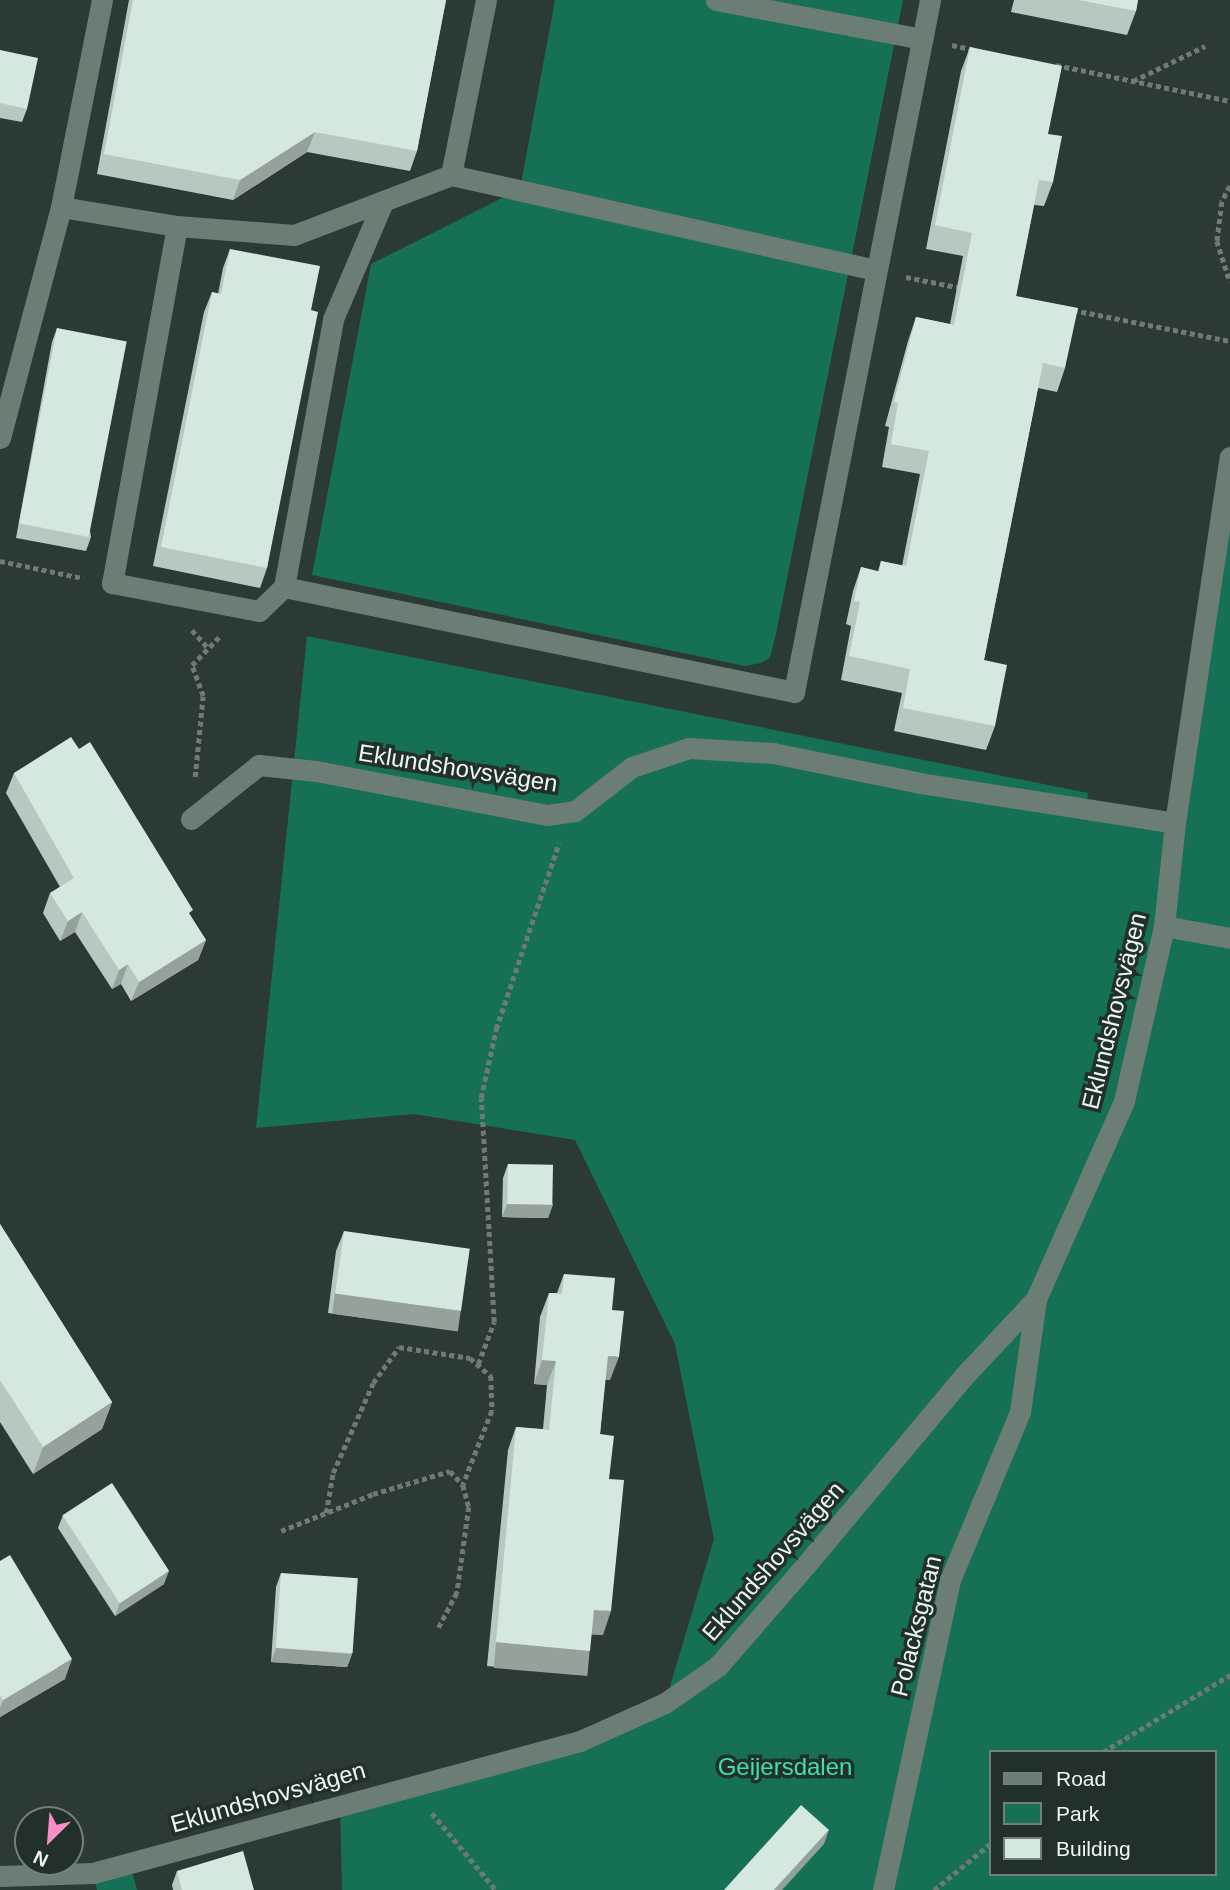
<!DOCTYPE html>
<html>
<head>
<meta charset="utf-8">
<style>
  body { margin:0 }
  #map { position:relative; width:1230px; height:1890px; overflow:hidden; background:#2b3a34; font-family:Helvetica,sans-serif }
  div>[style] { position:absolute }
  .green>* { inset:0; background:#157055 }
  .path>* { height:4.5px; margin-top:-2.25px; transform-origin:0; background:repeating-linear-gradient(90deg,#6e7b75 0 5px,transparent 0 8.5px) }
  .minor>* { height:21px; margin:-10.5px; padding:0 10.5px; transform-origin:10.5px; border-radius:10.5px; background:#6c7d75 }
  .wall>* { inset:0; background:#b7c8c0 }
  .shaded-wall>* { inset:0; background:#95a29c; transform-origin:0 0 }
  .building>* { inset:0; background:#d5e8df; transform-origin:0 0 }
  span { translate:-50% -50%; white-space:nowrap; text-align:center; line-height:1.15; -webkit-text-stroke:7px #21302a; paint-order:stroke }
  .street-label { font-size:24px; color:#edf6f2 }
  .park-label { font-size:24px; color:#40e0ae }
  .legend { position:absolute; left:989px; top:1750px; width:228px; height:126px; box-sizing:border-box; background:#21302a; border:2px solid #737f7a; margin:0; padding:9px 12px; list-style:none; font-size:21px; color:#edf6f2 }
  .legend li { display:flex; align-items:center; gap:14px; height:35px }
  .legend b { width:35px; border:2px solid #737f7a }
  .north { position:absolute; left:14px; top:1806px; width:70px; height:70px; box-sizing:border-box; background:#21302a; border:2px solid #737f7a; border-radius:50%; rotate:205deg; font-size:19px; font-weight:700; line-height:28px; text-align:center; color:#edf6f2 }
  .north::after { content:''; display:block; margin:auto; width:24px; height:32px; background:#f98fc8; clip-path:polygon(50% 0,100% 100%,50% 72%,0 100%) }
</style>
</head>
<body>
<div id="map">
  <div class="green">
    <div style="clip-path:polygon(555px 0,903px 0,776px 634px,770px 658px,761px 663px,745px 666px,312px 575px,371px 264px,520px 189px)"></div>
    <div style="clip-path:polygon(evenodd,1230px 469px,1230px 1890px,342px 1890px,340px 1804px,580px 1741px,665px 1703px,714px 1539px,675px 1344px,575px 1140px,414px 1114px,256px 1128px,307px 636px,1088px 793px,1086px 809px,1175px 823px,1230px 469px,990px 1752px,1214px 1752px,1214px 1874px,990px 1874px,990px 1752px)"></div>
    <div style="clip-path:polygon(130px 1864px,137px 1890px,97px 1890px,93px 1873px)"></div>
  </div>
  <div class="path">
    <div style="left:952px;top:45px;width:24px;rotate:12deg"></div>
    <div style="left:1056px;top:65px;width:178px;rotate:11.7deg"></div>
    <div style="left:1133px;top:81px;width:80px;rotate:-25.9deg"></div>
    <div style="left:1230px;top:186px;width:18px;rotate:117deg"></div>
    <div style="left:1222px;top:202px;width:39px;rotate:97deg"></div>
    <div style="left:1217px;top:241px;width:43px;rotate:72.4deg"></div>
    <div style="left:906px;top:277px;width:52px;rotate:11.1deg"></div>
    <div style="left:1073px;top:310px;width:160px;rotate:11.2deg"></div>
    <div style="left:0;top:561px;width:85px;rotate:11.6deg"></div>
    <div style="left:192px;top:630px;width:24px;rotate:48deg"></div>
    <div style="left:195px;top:777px;width:81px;rotate:-84.4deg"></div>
    <div style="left:203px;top:696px;width:33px;rotate:-110deg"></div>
    <div style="left:192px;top:665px;width:42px;rotate:-46deg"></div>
    <div style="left:478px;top:1364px;width:45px;rotate:-69.1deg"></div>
    <div style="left:494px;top:1322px;width:224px;rotate:-93.3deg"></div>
    <div style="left:481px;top:1098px;width:71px;rotate:-77.7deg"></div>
    <div style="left:496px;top:1029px;width:196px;rotate:-71.3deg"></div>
    <div style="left:326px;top:1513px;width:41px;rotate:-80.1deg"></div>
    <div style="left:333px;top:1473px;width:98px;rotate:-66deg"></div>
    <div style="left:373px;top:1383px;width:44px;rotate:-54.2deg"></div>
    <div style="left:399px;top:1347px;width:72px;rotate:8.8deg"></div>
    <div style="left:470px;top:1358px;width:28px;rotate:41deg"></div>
    <div style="left:491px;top:1376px;width:35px;rotate:88deg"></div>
    <div style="left:492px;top:1411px;width:79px;rotate:111.4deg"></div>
    <div style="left:281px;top:1531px;width:99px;rotate:-21.9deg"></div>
    <div style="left:373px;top:1494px;width:80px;rotate:-16.6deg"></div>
    <div style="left:450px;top:1471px;width:19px;rotate:47deg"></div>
    <div style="left:463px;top:1485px;width:23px;rotate:75deg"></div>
    <div style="left:469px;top:1507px;width:87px;rotate:97.9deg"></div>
    <div style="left:457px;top:1593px;width:41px;rotate:117.8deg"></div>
    <div style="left:1103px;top:1752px;width:149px;rotate:-31.2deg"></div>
    <div style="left:432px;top:1813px;width:100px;rotate:50.3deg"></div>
    <div style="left:934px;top:1890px;width:72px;rotate:-39.4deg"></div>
  </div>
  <div class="minor">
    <div style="left:716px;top:0;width:210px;rotate:10.7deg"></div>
    <div style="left:451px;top:175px;width:435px;rotate:12.6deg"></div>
    <div style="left:61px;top:207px;width:118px;rotate:9.3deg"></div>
    <div style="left:177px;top:226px;width:117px;rotate:4.4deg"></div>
    <div style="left:294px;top:235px;width:168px;rotate:-20.9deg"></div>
    <div style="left:451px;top:175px;width:178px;rotate:-78.7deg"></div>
    <div style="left:177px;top:226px;width:363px;rotate:100.3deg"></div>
    <div style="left:112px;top:583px;width:150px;rotate:10.8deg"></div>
    <div style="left:259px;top:611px;width:35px;rotate:-44deg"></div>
    <div style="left:284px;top:587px;width:272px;rotate:-79.6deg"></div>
    <div style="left:333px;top:319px;width:125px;rotate:-66.9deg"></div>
    <div style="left:0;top:438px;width:239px;rotate:-75.2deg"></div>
    <div style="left:61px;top:207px;width:211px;rotate:-78.8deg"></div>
    <div style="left:284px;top:587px;width:521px;rotate:11.63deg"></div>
    <div style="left:794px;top:692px;width:705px;rotate:-78.88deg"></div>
    <div style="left:191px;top:819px;width:87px;rotate:-38.5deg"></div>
    <div style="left:259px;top:765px;width:57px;rotate:6deg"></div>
    <div style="left:316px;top:771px;width:235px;rotate:10.8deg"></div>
    <div style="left:547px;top:815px;width:28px;rotate:-8deg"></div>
    <div style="left:575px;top:811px;width:72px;rotate:-37.7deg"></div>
    <div style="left:632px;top:767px;width:60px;rotate:-18.4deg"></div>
    <div style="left:689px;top:748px;width:84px;rotate:3.4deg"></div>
    <div style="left:773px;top:753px;width:150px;rotate:11.5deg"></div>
    <div style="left:920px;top:783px;width:258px;rotate:8.9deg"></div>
    <div style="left:1164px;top:926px;width:67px;rotate:10.3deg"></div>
    <div style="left:0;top:1876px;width:93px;rotate:-1.8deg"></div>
    <div style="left:93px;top:1873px;width:505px;rotate:-15.17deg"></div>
    <div style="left:580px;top:1741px;width:93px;rotate:-24.1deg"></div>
    <div style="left:665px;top:1703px;width:65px;rotate:-34.9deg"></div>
    <div style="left:718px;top:1666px;width:140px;rotate:-49deg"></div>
    <div style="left:810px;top:1560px;width:239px;rotate:-50.1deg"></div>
    <div style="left:963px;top:1377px;width:107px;rotate:-46.9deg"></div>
    <div style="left:1036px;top:1299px;width:217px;rotate:-66deg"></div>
    <div style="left:1124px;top:1101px;width:180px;rotate:-77.1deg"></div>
    <div style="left:1164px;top:926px;width:104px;rotate:-83.9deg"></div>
    <div style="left:1175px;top:823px;width:370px;rotate:-81.5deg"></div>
    <div style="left:883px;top:1890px;width:317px;rotate:-77.8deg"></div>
    <div style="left:950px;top:1580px;width:182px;rotate:-67.4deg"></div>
    <div style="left:1020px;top:1412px;width:114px;rotate:-81.9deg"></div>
  </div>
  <div class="wall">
    <div style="clip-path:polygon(129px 0,446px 0,417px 151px,410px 171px,307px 152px,233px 200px,97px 174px)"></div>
    <div style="clip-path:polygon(1014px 0,1138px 0,1136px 11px,1127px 35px,1011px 12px)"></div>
    <div style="clip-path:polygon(970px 47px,1048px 134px,1053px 182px,1044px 206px,1034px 205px,1016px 296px,1065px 368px,1057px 392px,1038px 388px,984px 660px,995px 726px,986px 750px,894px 731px,902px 693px,841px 680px,851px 626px,846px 624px,853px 591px,861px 567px,878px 571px,881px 561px,902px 566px,920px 474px,882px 467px,889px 427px,885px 426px,908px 341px,916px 317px,950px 324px,963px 256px,926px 249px,961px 71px)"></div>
    <div style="clip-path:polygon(0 50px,27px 109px,22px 122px,0 118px)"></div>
    <div style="clip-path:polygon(230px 249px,311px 310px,267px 568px,260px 588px,153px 566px,204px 312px,212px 292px,218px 294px,223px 268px)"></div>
    <div style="clip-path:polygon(57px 328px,91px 537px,86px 551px,16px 538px,52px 342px)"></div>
    <div style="clip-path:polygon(79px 749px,206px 940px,198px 960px,131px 1001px,121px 984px,112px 989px,75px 932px,60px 941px,43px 913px,50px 893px,60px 887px,6px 793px,14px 773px)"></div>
    <div style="clip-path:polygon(508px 1164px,553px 1204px,548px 1218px,502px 1217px,503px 1178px)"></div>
    <div style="clip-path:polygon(0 1224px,112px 1402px,102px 1429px,33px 1474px,0 1422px)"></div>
    <div style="clip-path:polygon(344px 1231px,454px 1330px,328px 1313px,336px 1251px)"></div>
    <div style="clip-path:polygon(564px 1274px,612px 1310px,610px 1380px,605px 1380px,600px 1434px,609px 1479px,603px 1635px,591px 1634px,581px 1675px,487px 1666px,508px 1450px,516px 1427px,543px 1429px,547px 1385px,534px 1384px,540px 1317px,549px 1293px,557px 1293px)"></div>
    <div style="clip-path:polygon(63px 1515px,164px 1584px,115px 1616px,58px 1528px)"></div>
    <div style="clip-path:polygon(0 1561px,65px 1679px,0 1717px)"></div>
    <div style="clip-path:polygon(281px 1573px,352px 1654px,347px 1667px,271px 1662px,276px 1587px)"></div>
    <div style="clip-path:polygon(177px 1871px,254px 1890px,173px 1890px,172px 1885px)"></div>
  </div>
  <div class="shaded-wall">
    <div style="clip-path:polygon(315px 132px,307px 152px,233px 200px,240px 180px)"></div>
    <div style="clip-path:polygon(82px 912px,75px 932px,60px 941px,68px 921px)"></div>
    <div style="clip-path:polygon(206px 940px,198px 960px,131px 1001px,139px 982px)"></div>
    <div style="clip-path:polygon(128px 964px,121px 984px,112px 989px,119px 970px)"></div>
    <div style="clip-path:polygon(507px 1204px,553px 1204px,548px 1218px,502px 1217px)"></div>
    <div style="left:335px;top:1293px;width:127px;height:21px;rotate:8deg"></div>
    <div style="clip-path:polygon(608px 1356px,619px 1357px,610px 1380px,599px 1380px)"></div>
    <div style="clip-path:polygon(542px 1360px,556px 1361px,547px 1385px,534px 1384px)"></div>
    <div style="clip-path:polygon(112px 1402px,102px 1429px,33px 1474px,43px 1447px)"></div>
    <div style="clip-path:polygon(169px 1571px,164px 1584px,115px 1616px,120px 1602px)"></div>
    <div style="clip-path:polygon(594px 1610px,611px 1611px,603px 1635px,585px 1634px)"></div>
    <div style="left:496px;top:1642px;width:94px;height:26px;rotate:5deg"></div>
    <div style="clip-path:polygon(276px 1648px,352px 1654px,347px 1667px,271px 1662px)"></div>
    <div style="clip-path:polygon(72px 1659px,65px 1679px,0 1717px,0 1708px,3px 1700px)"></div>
    <div style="clip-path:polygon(829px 1830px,824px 1844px,782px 1890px,774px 1890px)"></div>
  </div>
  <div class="building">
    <div style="clip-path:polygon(133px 0,446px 0,417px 151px,315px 132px,240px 180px,104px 154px)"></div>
    <div style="clip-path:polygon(1079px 0,1138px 0,1136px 11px)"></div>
    <div style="clip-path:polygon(970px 47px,1062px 66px,1048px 134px,1062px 136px,1053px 182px,1039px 180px,1016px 296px,1078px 308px,1065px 368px,1043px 363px,984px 660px,1007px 665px,995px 726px,903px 708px,910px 669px,849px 656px,860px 602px,854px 601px,861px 567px,879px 572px,881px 561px,906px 566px,929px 451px,891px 444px,898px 403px,894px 402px,916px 317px,954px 325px,972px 233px,935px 225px)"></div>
    <div style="clip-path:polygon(0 50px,38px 58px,27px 109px,0 103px)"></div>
    <div style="clip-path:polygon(230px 249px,320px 266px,311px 310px,318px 312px,267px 568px,161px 547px,212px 292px,221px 294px)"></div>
    <div style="left:57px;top:328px;width:71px;height:199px;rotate:11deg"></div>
    <div style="clip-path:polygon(71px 737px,79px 749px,90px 742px,193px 910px,189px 913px,206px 940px,139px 982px,128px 964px,119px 970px,82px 912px,68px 921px,50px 893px,74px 878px,14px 773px)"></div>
    <div style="left:508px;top:1164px;width:45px;height:40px;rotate:1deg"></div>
    <div style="clip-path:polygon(0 1224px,112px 1402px,43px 1447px,0 1380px)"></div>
    <div style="left:344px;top:1231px;width:127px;height:63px;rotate:8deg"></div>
    <div style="clip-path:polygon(564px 1274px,615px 1278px,612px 1310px,624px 1311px,619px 1357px,608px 1356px,600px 1434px,614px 1436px,609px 1479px,624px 1480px,611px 1611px,594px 1610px,590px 1651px,496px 1642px,516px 1427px,549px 1430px,556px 1361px,542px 1360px,549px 1293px,562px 1294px)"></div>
    <div style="left:112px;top:1483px;width:105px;height:59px;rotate:57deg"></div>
    <div style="clip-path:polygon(10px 1555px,72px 1659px,3px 1700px,0 1695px,0 1561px)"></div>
    <div style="left:281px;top:1573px;width:77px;height:75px;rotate:4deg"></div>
    <div style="clip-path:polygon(801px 1805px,829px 1830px,774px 1890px,724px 1890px)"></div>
    <div style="clip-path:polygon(243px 1851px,254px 1890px,182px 1890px,177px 1871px)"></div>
  </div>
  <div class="street-label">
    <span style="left:458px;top:768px;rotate:9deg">Eklundshovsvägen</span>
    <span style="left:1114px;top:1011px;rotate:-76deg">Eklundshovsvägen</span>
    <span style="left:773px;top:1561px;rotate:-49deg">Eklundshovsvägen</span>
    <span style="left:916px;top:1626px;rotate:-76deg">Polacksgatan</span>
    <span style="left:268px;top:1797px;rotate:-16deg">Eklundshovsvägen</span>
  </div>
  <div class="park-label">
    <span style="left:785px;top:1767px">Geijersdalen</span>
  </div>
  <ul class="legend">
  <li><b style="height:9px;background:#6c7d75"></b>Road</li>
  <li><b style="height:19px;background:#157055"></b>Park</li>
  <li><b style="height:19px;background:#d5e8df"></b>Building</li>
  </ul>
  <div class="north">N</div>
</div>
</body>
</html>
